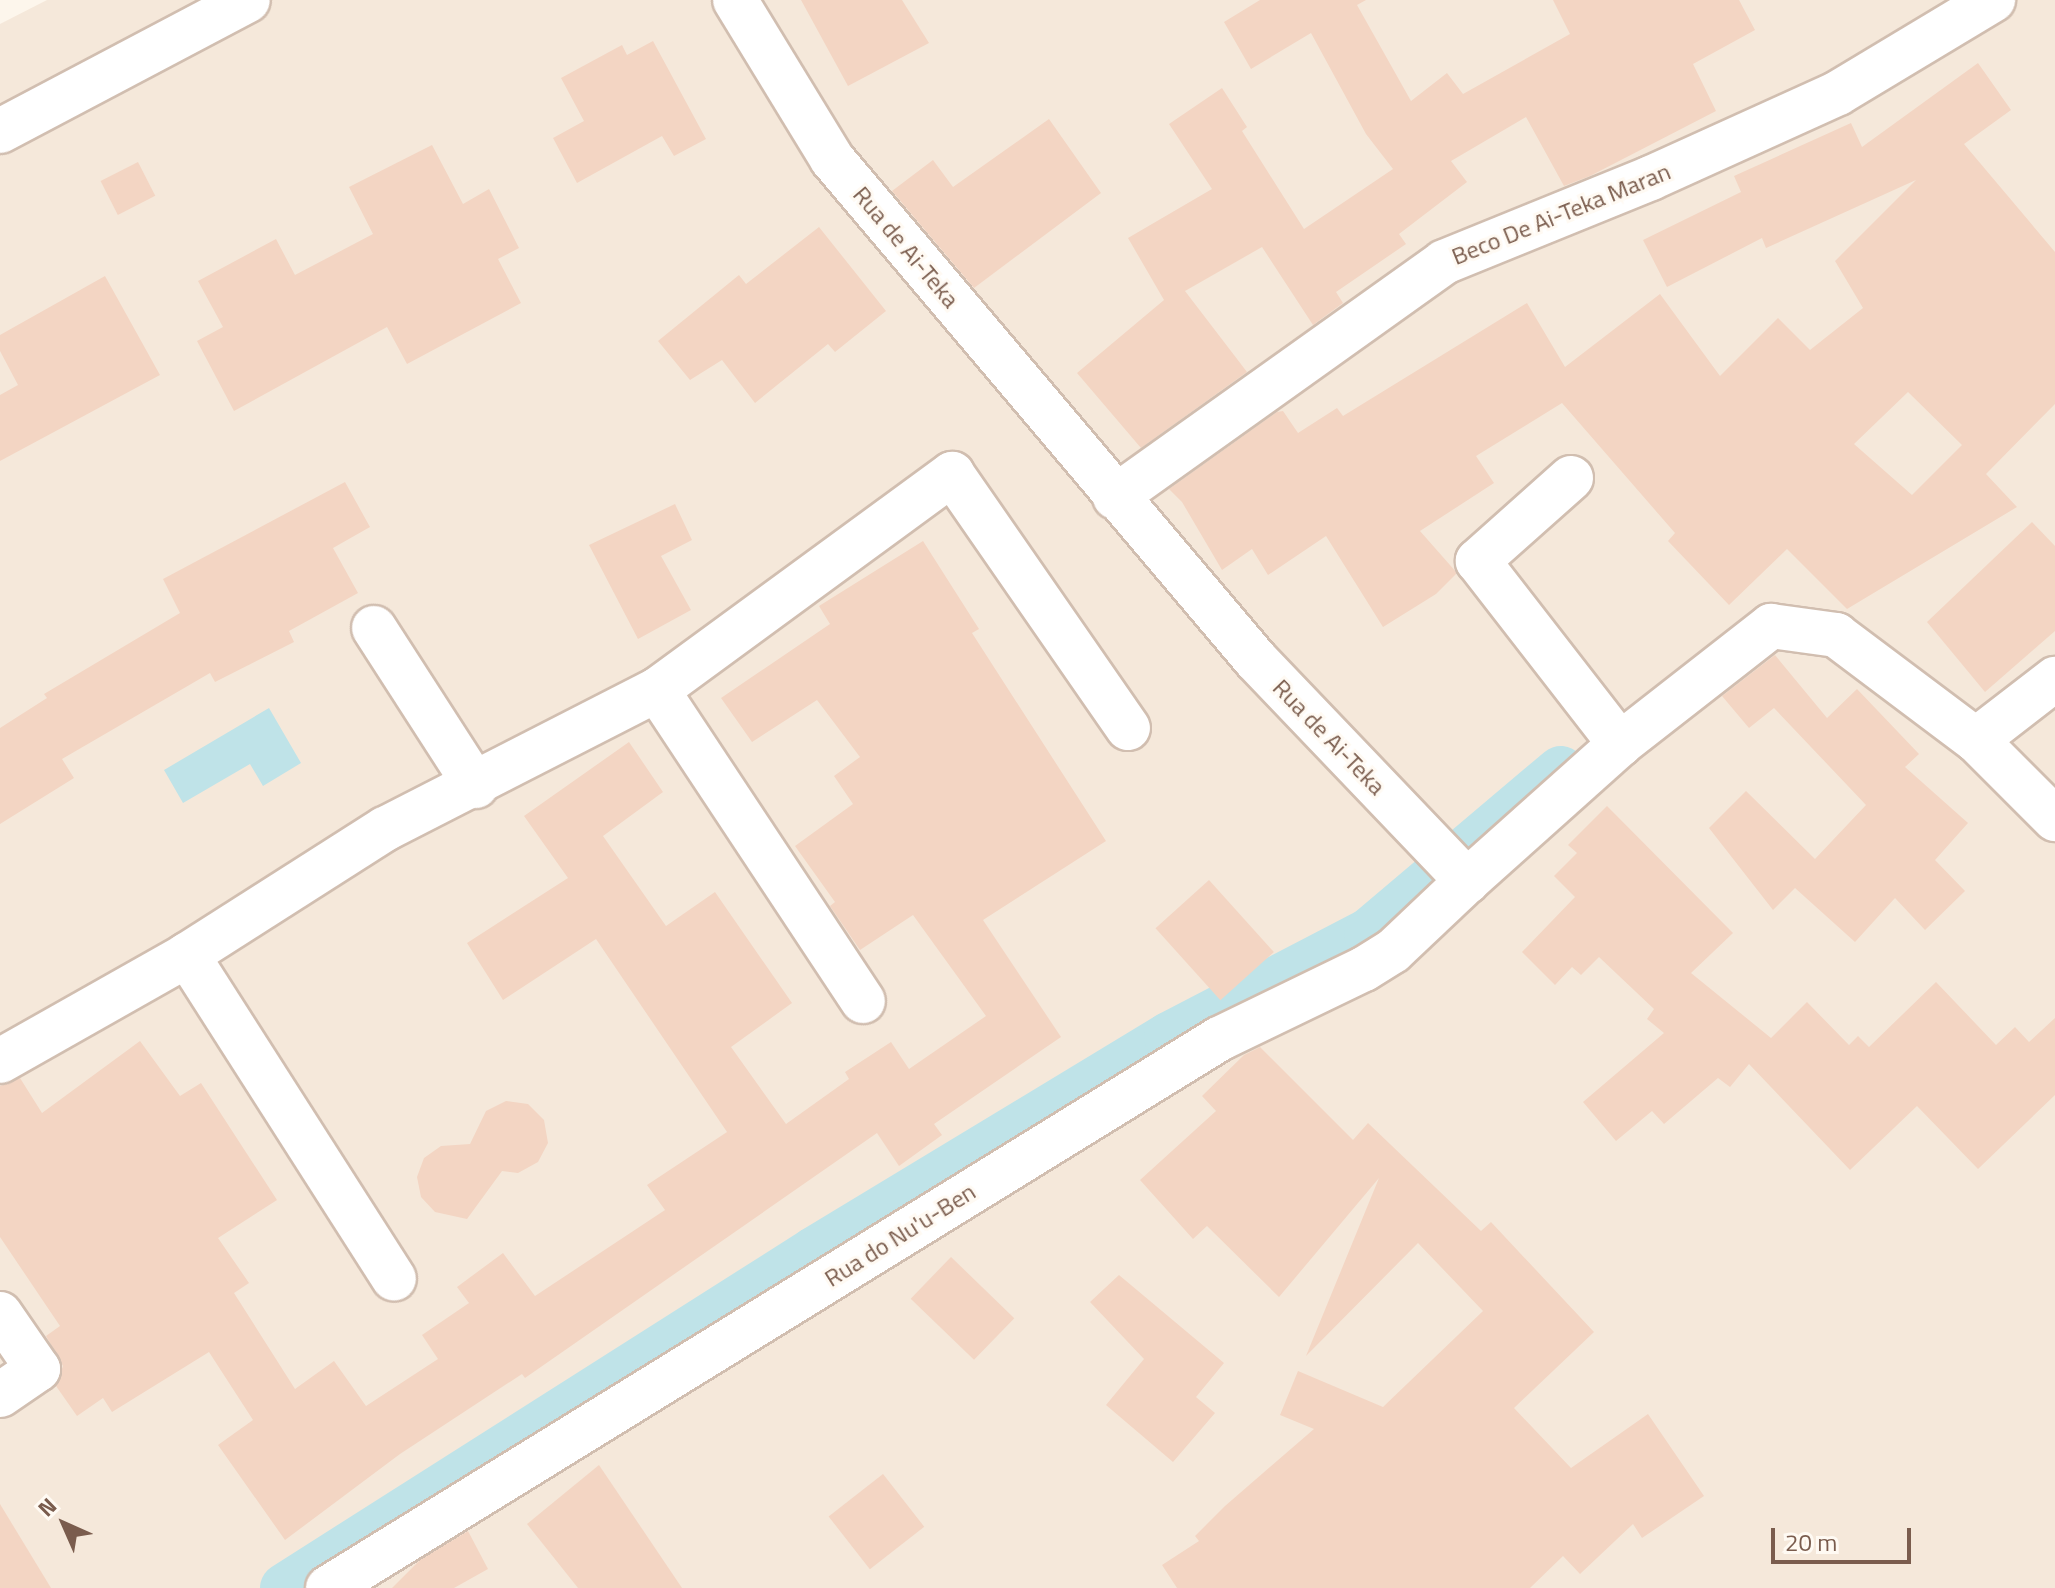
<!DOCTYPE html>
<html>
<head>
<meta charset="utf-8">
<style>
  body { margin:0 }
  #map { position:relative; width:2055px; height:1588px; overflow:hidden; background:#fdf6ec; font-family:"Titillium Web",sans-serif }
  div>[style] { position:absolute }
  .residential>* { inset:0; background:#f5e8da }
  .water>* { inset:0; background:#bfe3e8 }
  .canal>* { height:50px; margin:-25px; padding:0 25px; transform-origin:25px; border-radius:25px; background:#bfe3e8 }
  .building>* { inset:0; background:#f3d5c3; transform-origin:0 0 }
  .roads { filter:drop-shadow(2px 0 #d1beb0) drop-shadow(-2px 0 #d1beb0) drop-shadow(0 2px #d1beb0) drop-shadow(0 -2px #d1beb0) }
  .street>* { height:44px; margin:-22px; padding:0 22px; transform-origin:22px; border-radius:22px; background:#fff }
  .secondary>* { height:44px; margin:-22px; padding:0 22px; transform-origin:22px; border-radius:22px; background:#fff }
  span { translate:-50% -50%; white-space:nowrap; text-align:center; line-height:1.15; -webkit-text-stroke:6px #fffaf3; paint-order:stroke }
  .street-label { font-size:24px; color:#7a5c4d }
  .north { position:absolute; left:24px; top:1484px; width:80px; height:80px; -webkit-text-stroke:6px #fffaf3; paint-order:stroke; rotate:315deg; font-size:22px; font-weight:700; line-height:32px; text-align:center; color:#7a5c4d }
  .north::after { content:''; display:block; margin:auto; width:28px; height:36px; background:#7a5c4d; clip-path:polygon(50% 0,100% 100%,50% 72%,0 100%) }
  .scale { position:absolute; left:1771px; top:1528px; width:140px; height:36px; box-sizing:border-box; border:4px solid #7a5c4d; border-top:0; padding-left:10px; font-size:24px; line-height:28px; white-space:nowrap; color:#7a5c4d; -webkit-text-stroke:6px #fffaf3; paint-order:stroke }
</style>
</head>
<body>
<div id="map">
  <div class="residential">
    <div style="clip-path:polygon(47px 0,2055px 0,2055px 1588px,0 1588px,0 24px)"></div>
  </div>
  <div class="water">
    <div style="clip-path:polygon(269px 708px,301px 763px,263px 786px,250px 764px,183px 803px,164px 770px)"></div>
  </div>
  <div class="canal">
    <div style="left:285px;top:1588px;width:627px;rotate:-32.42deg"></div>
    <div style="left:814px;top:1252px;width:415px;rotate:-31.2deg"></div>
    <div style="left:1169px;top:1037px;width:225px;rotate:-27.5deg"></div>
    <div style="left:1369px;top:933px;width:251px;rotate:-40.2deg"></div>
  </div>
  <div class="building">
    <div style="clip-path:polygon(801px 0,902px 0,929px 43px,848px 86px)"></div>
    <div style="clip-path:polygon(1260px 0,1366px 0,1357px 5px,1411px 101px,1447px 73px,1463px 94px,1570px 34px,1553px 0,1739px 0,1755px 30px,1693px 64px,1716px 111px,1590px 176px,1564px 186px,1526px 117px,1451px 161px,1467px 182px,1399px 234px,1406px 244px,1336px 292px,1343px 303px,1313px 325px,1262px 247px,1185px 291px,1247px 372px,1141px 448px,1077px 373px,1164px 300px,1128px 238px,1212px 189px,1169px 124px,1222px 88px,1247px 127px,1242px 131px,1304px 229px,1393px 169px,1366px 134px,1311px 33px,1251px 69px,1224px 22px)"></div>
    <div style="clip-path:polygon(653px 41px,706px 139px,674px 156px,662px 136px,577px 183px,553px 138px,584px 121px,561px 78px,622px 45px,627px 55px)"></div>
    <div style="clip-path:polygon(evenodd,1978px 63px,2011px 110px,1964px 144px,2055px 252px,2055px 404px,1986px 474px,2017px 507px,1847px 609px,1787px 549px,1729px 605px,1668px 541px,1675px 533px,1562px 403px,1476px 456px,1494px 483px,1420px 531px,1457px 573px,1436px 594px,1383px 627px,1326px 536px,1268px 575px,1252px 549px,1222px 570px,1182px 502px,1169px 489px,1277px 412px,1283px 411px,1298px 433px,1337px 408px,1343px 416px,1527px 303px,1565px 367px,1660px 294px,1720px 376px,1778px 318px,1810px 350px,1863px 308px,1835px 261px,1916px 180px,1766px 248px,1762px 238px,1667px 287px,1643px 240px,1741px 192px,1734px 176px,1851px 123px,1862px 147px,1978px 63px,1908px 392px,1962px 445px,1912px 495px,1854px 444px,1908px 392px)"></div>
    <div style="clip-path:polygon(1049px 119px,1101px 193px,974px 288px,892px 191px,933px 160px,953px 187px)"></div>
    <div style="clip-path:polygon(432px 145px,463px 204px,489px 189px,519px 248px,498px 259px,521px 303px,407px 364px,387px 327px,234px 411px,197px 341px,223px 327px,198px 281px,276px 239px,295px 275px,373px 234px,349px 187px)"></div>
    <div style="left:138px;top:162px;width:38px;height:42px;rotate:63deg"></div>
    <div style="clip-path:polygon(819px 227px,886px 311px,835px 352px,828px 344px,755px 403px,722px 360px,690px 380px,658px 341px,739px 275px,746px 284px)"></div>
    <div style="clip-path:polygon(105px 276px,160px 375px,0 461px,0 395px,18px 385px,0 351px,0 335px)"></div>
    <div style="clip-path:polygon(345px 482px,370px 527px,333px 548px,358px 593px,289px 631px,294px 642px,215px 682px,210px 673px,62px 759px,74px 778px,0 824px,0 728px,47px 698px,44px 694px,180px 613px,163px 579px)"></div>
    <div style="clip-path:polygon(675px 504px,692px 540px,661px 556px,691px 610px,638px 639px,589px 545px)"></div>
    <div style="clip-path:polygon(2032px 522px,2055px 546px,2055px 631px,1985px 692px,1927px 622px)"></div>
    <div style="clip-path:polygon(923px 541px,979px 629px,972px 633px,1106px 841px,983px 920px,1061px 1037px,934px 1124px,942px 1135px,899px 1166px,877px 1133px,525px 1378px,522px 1374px,400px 1454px,285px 1540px,218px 1445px,253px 1420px,209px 1352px,112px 1412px,103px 1398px,77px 1416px,56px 1386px,63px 1366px,46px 1336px,60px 1326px,0 1237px,0 1086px,20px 1078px,42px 1113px,140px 1041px,180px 1096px,201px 1083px,277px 1200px,218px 1238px,249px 1283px,234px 1293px,295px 1389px,334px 1361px,366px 1406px,438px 1359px,422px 1335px,469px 1303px,457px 1287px,503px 1253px,535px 1296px,665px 1210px,647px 1185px,727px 1132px,596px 939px,503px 1000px,467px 943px,568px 878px,524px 816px,629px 742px,663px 792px,603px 836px,666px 926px,715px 892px,792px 1003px,731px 1047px,786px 1124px,849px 1079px,845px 1072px,891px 1042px,909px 1069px,986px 1016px,913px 915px,860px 950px,830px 906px,835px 902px,795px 846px,853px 804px,834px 776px,860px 757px,817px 700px,752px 742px,721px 698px,830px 624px,819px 606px)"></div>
    <div style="clip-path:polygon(1775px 655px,1827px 718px,1857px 689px,1919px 754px,1905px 767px,1968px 823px,1935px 860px,1965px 891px,1925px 930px,1895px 898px,1855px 942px,1795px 888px,1773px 910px,1709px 828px,1746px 791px,1815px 859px,1866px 805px,1774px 708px,1749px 728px,1722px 696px)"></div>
    <div style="clip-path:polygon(1607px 806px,1733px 933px,1691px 973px,1771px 1038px,1807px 1002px,1849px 1045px,1858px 1036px,1869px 1047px,1936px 982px,1996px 1045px,2015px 1027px,2029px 1042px,2055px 1018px,2055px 1095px,1978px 1169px,1917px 1106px,1850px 1170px,1749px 1064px,1730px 1087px,1718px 1078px,1664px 1124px,1652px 1111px,1616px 1141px,1583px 1102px,1664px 1033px,1647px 1019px,1654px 1009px,1599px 957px,1581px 975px,1572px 967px,1555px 985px,1522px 952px,1575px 897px,1554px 876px,1577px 853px,1568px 845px)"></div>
    <div style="left:1209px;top:880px;width:97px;height:72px;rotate:48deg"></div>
    <div style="clip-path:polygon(1260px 1047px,1353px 1140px,1368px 1123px,1481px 1231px,1491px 1222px,1594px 1332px,1514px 1408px,1571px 1468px,1648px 1414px,1704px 1496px,1642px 1538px,1633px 1524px,1580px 1574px,1563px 1556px,1530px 1588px,1177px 1588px,1162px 1565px,1199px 1541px,1195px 1536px,1225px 1506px,1314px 1429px,1280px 1415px,1298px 1371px,1383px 1407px,1483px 1311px,1418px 1243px,1306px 1356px,1379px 1178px,1279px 1297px,1207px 1226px,1193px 1239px,1140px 1180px,1216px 1111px,1202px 1096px,1244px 1055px)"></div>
    <div style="clip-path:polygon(506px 1101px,528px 1104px,544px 1120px,548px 1143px,538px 1162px,518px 1173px,502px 1171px,467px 1219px,435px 1212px,421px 1197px,417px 1177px,424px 1158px,441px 1146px,470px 1144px,486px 1111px)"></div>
    <div style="left:951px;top:1257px;width:88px;height:58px;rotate:44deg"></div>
    <div style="clip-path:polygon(1119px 1275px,1224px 1363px,1196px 1397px,1215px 1413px,1173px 1462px,1106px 1405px,1144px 1359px,1090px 1302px)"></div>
    <div style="clip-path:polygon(599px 1465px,682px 1588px,578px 1588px,527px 1524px)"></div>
    <div style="left:883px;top:1474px;width:67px;height:69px;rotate:52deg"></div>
    <div style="clip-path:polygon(0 1504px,51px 1588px,0 1588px)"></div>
    <div style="clip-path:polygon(468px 1531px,488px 1569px,454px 1588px,392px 1588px,420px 1560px)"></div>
  </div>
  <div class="roads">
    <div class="street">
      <div style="left:735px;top:0;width:186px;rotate:58.6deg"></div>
      <div style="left:832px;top:159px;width:656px;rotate:49.76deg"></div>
      <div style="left:1256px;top:660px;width:306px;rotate:46.3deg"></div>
      <div style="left:1467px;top:881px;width:205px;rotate:-41.8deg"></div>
      <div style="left:1620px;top:744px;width:192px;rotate:-38deg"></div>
      <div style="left:1771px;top:626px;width:66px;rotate:7.9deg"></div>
      <div style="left:1836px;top:635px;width:175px;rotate:36.9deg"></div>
      <div style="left:1976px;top:740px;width:112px;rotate:45deg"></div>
      <div style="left:1571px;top:478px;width:125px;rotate:138.3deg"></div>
      <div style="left:1478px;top:561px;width:232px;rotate:52.2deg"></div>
      <div style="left:1115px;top:497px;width:404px;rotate:-35.5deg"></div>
      <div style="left:1444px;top:262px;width:223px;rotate:-22.1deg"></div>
      <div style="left:1651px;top:178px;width:205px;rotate:-24.4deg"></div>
      <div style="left:1838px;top:93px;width:181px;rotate:-31deg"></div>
      <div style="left:374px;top:628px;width:188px;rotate:57.2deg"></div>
      <div style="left:657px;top:690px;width:373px;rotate:56.5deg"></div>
      <div style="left:1976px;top:740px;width:100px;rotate:-37.7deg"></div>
      <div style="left:187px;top:955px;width:384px;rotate:57.4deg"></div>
      <div style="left:0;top:1061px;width:215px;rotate:-29.5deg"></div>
      <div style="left:187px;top:955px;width:235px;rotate:-32.5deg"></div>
      <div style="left:385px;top:829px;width:305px;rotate:-27.1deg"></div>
      <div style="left:657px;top:690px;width:366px;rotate:-36.2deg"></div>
      <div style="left:952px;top:474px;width:309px;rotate:55.3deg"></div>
      <div style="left:0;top:1314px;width:67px;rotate:55.4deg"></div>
      <div style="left:38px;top:1369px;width:46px;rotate:145.6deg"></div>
      <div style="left:328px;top:1588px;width:1047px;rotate:-31.64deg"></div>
      <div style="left:1219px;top:1039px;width:161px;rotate:-25.8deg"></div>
      <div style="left:1364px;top:969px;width:34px;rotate:-32deg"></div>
      <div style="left:1393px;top:951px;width:102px;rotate:-43.4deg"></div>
    </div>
    <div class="secondary">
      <div style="left:0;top:131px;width:280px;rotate:-27.8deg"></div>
    </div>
  </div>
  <div class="street-label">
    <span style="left:1561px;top:214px;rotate:-22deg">Beco De Ai-Teka Maran</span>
    <span style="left:906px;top:247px;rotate:50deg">Rua de Ai-Teka</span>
    <span style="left:1329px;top:737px;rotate:46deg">Rua de Ai-Teka</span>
    <span style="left:900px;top:1235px;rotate:-32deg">Rua do Nu'u-Ben</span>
  </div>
  <div class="north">N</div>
  <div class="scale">20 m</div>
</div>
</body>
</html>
